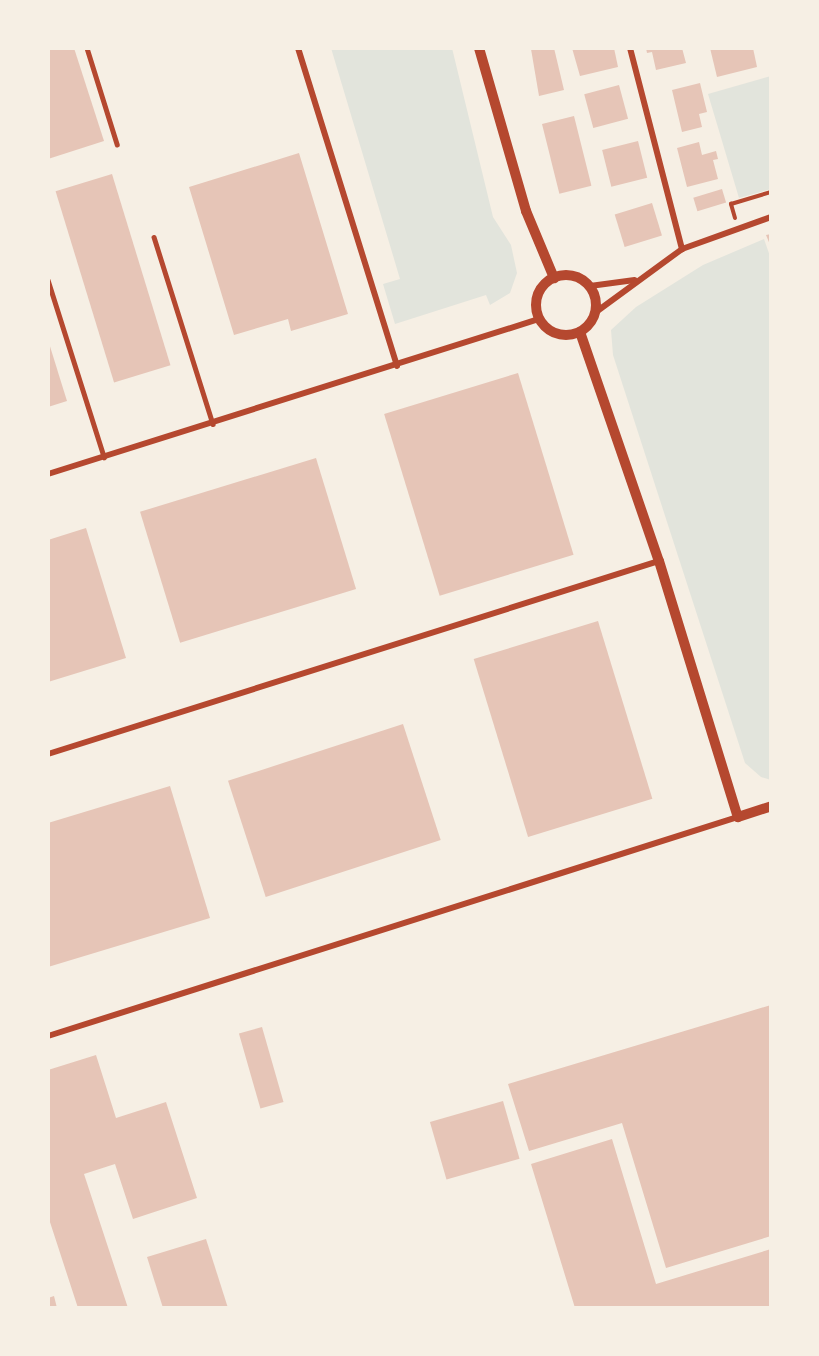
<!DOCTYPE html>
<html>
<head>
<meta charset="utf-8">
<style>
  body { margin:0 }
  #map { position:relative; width:819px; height:1356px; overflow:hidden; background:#f6efe4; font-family:"IBM Plex Sans",sans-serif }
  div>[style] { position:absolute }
  .green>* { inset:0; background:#e2e4dc }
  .building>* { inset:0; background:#e6c5b7; transform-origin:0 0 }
  .path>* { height:4px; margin:-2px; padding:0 2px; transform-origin:2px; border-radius:2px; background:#b5482f }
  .service>* { height:4.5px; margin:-2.25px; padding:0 2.25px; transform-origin:2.25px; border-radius:2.25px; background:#b5482f }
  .minor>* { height:6px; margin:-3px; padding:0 3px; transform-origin:3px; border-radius:3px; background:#b5482f }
  .tertiary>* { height:10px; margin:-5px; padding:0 5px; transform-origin:5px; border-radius:5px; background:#b5482f }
  .tertiary>.ring { margin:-5px; padding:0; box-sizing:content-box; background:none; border:10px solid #b5482f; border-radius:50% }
  span { translate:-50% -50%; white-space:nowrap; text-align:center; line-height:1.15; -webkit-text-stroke:6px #f6efe4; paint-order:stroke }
  .frame { position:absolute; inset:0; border:50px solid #f6efe4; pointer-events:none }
</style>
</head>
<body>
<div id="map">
  <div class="green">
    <div style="clip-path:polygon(331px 48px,452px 48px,493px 217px,511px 245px,517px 273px,510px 293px,490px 305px,486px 295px,395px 324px,383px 284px,400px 279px)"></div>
    <div style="clip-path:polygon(771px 76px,771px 189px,739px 198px,708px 94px)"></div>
    <div style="clip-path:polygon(764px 239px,771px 259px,771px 780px,761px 777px,745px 763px,613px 355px,611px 330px,636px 307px,703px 265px)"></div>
  </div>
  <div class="building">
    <div style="clip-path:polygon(48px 48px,74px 48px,104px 141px,48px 159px)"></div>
    <div style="clip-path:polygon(554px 48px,564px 90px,539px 96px,531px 49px)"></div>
    <div style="clip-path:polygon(572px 48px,614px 48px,618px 67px,580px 76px)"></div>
    <div style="clip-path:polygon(646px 48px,682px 48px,686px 63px,656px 70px,652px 52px,647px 53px)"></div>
    <div style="clip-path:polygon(710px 48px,753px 48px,757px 67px,717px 77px)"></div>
    <div style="clip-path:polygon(700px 83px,707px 112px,699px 114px,702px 127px,682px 132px,672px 90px)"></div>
    <div style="left:619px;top:85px;width:35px;height:36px;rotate:75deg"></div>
    <div style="left:574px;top:116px;width:72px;height:33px;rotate:76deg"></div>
    <div style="left:638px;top:141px;width:38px;height:37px;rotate:76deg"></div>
    <div style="clip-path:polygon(699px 142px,702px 155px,716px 151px,718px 159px,713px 160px,718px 179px,687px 187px,677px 148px)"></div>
    <div style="clip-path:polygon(299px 153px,348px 314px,291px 331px,288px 319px,234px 335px,189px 187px)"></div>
    <div style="left:112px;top:174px;width:200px;height:59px;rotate:73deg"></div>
    <div style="left:722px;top:189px;width:14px;height:30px;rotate:73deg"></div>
    <div style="left:652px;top:203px;width:34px;height:39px;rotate:73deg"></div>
    <div style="clip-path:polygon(771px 234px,771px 247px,766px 235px)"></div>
    <div style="clip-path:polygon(48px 340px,67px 401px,48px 407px)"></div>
    <div style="left:518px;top:373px;width:190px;height:140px;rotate:73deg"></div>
    <div style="left:316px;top:458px;width:137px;height:184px;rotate:73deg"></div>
    <div style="clip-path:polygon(86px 528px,126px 658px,48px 682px,48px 540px)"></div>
    <div style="left:598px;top:621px;width:186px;height:130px;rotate:73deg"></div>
    <div style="left:403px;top:724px;width:122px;height:184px;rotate:72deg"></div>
    <div style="clip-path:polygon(170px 786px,210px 918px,48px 967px,48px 823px)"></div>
    <div style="clip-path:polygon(771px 1005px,771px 1236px,666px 1268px,622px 1123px,529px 1151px,508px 1084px)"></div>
    <div style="left:262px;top:1027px;width:78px;height:24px;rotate:74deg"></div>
    <div style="clip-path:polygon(96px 1055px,116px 1118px,166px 1102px,197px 1198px,133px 1219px,115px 1164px,84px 1174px,128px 1308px,78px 1308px,48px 1216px,48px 1070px)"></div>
    <div style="left:503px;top:1101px;width:60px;height:76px;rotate:74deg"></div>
    <div style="clip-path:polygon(612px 1139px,656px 1284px,771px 1249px,771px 1308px,575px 1308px,531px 1164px)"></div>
    <div style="clip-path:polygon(206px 1239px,228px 1308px,163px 1308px,147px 1257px)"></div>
    <div style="clip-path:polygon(54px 1296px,57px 1308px,48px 1308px,48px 1298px)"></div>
  </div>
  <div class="path">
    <div style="left:735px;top:218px;width:15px;rotate:-106deg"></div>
    <div style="left:731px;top:204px;width:42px;rotate:-16.7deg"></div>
  </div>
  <div class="service">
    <div style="left:87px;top:48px;width:101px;rotate:72.6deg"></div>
    <div style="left:154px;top:237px;width:196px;rotate:72.5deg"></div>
    <div style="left:48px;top:280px;width:186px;rotate:72.4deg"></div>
  </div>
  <div class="minor">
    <div style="left:298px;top:48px;width:333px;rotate:72.7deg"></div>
    <div style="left:630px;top:48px;width:208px;rotate:75.5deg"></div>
    <div style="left:590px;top:286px;width:45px;rotate:-7.6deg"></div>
    <div style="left:596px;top:312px;width:107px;rotate:-36.2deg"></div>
    <div style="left:682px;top:249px;width:95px;rotate:-19.8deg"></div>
    <div style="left:48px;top:474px;width:515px;rotate:-17.52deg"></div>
    <div style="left:48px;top:754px;width:641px;rotate:-17.53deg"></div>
    <div style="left:48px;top:1036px;width:724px;rotate:-17.61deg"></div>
  </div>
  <div class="tertiary">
    <div style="left:479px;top:48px;width:170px;rotate:73.9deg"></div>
    <div style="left:526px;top:211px;width:73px;rotate:67.3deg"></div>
    <div class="ring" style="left:536px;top:275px;width:50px;height:50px"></div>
    <div style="left:580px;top:332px;width:242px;rotate:71deg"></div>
    <div style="left:659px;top:561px;width:268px;rotate:72.9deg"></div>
    <div style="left:738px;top:817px;width:35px;rotate:-18deg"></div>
  </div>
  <div class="frame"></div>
</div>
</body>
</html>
